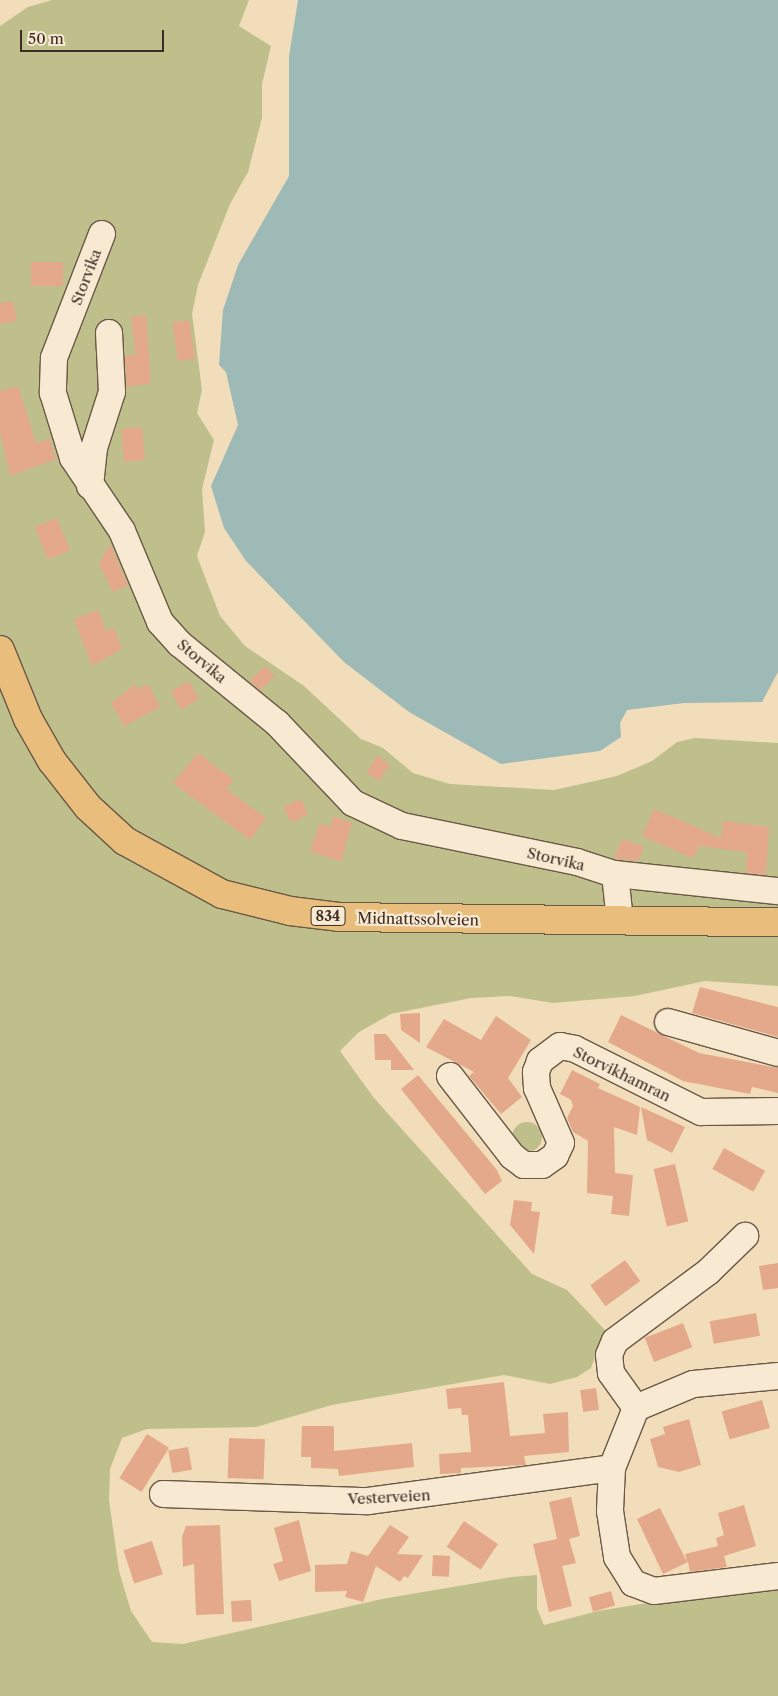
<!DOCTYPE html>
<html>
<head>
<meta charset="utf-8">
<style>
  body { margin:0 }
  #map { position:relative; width:778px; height:1696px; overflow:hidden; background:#f2ddba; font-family:"Libre Caslon Text",serif }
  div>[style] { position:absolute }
  .green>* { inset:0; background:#bfbf8c }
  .round { border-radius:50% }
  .water>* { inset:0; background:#9dbab7 }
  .building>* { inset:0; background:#e4a98b; transform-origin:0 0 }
  .roads { filter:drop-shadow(1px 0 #6a5847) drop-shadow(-1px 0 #6a5847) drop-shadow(0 1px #6a5847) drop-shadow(0 -1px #6a5847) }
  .minor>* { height:26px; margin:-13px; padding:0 13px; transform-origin:13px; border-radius:13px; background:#f7e9d2 }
  .major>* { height:28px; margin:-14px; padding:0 14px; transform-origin:14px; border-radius:14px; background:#e9be7d }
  span { translate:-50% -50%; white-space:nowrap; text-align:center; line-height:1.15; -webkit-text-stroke:4.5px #f7e9d2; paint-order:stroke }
  .shield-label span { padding:1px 4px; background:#f7e9d2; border:1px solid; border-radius:4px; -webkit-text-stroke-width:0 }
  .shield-label { font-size:14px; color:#3c2b21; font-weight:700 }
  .street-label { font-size:15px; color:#3c2b21 }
  .scale { position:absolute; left:20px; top:30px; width:144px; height:22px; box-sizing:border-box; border:2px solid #3c2b21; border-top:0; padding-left:6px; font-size:15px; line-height:18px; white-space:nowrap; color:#3c2b21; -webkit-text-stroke:4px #f7e9d2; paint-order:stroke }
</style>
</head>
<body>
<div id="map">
  <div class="green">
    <div style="clip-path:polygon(52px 0,249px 0,239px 26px,271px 46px,262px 84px,262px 118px,248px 172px,230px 204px,198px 285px,192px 314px,202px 390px,197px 413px,214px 440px,202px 489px,205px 532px,197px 556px,220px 616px,245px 646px,304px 686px,361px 739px,383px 748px,413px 773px,450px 784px,554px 790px,617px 776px,652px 761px,677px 742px,695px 738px,778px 743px,778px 986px,705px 981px,635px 996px,553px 1003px,510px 996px,471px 998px,391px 1014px,359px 1032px,340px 1051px,374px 1098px,532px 1274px,567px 1290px,605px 1330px,591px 1368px,577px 1377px,550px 1384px,504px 1375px,332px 1405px,256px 1427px,147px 1429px,122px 1438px,110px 1469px,109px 1500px,119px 1571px,131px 1611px,152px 1642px,183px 1644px,382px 1599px,512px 1577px,537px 1575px,537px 1608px,544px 1625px,598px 1611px,770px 1583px,778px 1585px,778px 1696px,0 1696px,0 26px,28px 7px)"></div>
    <div class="round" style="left:512px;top:1122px;width:30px;height:30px"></div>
  </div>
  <div class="water">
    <div style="clip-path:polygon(298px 0,778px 0,778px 672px,762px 702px,684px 703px,627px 710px,620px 723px,621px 737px,600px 751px,501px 764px,409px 712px,344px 662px,246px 561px,224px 528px,211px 486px,238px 425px,226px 372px,219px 365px,223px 310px,238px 265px,289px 176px,289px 56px)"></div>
  </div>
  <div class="building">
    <div style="left:31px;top:262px;width:32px;height:24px"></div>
    <div style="clip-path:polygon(13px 301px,17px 321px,0 324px,0 303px)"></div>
    <div style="clip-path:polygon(146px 315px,151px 383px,127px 387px,125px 356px,136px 355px,131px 317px)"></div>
    <div style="left:189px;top:320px;width:39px;height:17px;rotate:81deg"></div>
    <div style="clip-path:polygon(18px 386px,36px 443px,50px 439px,56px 459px,10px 476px,0 431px,0 391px)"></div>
    <div style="left:142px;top:427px;width:33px;height:21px;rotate:85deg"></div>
    <div style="left:57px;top:518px;width:35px;height:24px;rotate:68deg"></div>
    <div style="clip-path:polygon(110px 544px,128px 585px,113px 592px,99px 564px)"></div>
    <div style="clip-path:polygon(98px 610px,106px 631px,114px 628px,122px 649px,92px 666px,74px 619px)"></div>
    <div style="left:265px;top:666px;width:14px;height:21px;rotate:45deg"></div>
    <div style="left:189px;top:681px;width:21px;height:21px;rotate:61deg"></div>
    <div style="clip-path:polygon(135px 684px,137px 689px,148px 684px,160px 707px,124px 726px,111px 703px)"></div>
    <div style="clip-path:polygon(198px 753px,234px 780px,226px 789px,266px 818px,250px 840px,173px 783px)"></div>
    <div style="left:377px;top:756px;width:15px;height:20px;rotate:32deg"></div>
    <div style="left:301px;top:799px;width:17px;height:19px;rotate:65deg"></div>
    <div style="clip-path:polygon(654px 809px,721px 838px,723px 821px,769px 827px,766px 875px,746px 873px,747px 852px,699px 846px,694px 857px,690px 857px,642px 836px)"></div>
    <div style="clip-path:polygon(334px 816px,352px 823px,341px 862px,310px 851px,320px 823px,330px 827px)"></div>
    <div style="clip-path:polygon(622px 839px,644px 847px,638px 861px,614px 858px)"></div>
    <div style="clip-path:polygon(700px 987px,778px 1007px,778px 1037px,692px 1013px)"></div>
    <div style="clip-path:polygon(420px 1013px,420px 1043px,401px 1030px,400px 1014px)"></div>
    <div style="clip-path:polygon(621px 1015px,699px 1053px,778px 1068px,778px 1093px,752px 1087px,750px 1094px,683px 1081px,608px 1042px)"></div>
    <div style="clip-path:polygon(496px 1016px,531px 1040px,508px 1078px,522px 1097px,501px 1114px,469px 1076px,474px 1072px,426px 1047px,444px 1019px,481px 1040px)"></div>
    <div style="clip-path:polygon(374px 1034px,386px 1034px,414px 1070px,391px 1070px,391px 1060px,375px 1060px)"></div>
    <div style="clip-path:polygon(572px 1070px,600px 1084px,598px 1088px,640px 1107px,637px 1135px,614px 1127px,615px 1173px,633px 1175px,629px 1216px,611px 1214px,613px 1196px,587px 1193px,588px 1141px,573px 1132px,567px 1118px,573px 1106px,571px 1100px,560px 1094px)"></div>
    <div style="clip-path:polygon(418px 1075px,497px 1170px,502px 1181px,485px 1194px,401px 1089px)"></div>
    <div style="clip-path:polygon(641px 1107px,685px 1127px,672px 1153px,647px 1140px)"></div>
    <div style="left:724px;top:1148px;width:47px;height:24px;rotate:29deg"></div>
    <div style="left:675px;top:1164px;width:59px;height:22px;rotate:77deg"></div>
    <div style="clip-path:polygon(514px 1200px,532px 1202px,531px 1211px,540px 1212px,534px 1254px,510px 1225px)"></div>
    <div style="left:625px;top:1260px;width:26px;height:43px;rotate:54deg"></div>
    <div style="clip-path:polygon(778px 1263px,778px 1288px,763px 1290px,759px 1266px)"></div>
    <div style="left:756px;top:1313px;width:23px;height:47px;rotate:80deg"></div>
    <div style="left:683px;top:1323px;width:26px;height:41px;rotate:69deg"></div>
    <div style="clip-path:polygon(504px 1382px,510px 1436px,545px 1433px,543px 1414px,568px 1412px,569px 1452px,524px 1456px,526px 1465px,461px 1468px,461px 1473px,440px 1474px,439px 1454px,471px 1452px,468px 1415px,462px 1415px,461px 1408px,448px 1409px,446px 1389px)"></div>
    <div style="left:596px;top:1388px;width:22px;height:16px;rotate:82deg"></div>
    <div style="left:762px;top:1400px;width:29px;height:42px;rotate:74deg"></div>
    <div style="clip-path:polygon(689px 1419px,701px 1465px,679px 1472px,658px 1467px,650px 1439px,665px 1434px,663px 1427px)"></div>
    <div style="clip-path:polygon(302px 1426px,334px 1426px,334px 1451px,412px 1443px,414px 1467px,339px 1476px,338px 1469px,311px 1468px,311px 1457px,301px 1457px)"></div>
    <div style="left:147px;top:1434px;width:26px;height:52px;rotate:32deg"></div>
    <div style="left:229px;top:1438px;width:36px;height:40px;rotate:2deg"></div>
    <div style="left:188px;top:1447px;width:23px;height:20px;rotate:80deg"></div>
    <div style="clip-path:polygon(571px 1497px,580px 1536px,569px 1539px,576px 1563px,562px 1566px,572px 1606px,549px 1612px,533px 1544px,557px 1539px,549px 1502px)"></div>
    <div style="clip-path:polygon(744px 1505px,756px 1546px,724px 1556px,727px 1567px,690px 1572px,688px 1562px,663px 1574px,637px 1519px,660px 1508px,687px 1562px,685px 1554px,718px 1546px,716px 1538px,724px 1535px,718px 1513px)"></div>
    <div style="clip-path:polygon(299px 1520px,311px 1571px,279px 1581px,273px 1564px,283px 1561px,274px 1528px)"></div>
    <div style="left:464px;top:1521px;width:41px;height:31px;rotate:34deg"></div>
    <div style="clip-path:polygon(220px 1525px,224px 1614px,196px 1615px,194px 1564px,183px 1567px,182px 1537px,186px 1526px)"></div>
    <div style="clip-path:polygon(390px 1525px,409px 1537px,397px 1554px,423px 1555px,408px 1578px,404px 1576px,400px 1582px,376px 1566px,363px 1602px,345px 1597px,347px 1591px,315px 1592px,315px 1565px,347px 1564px,351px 1551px,368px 1556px)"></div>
    <div style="left:152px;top:1541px;width:35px;height:30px;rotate:72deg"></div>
    <div style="left:433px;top:1555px;width:17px;height:21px;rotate:3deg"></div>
    <div style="left:611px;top:1591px;width:15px;height:23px;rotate:74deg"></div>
    <div style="left:251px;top:1600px;width:21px;height:20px;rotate:87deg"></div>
  </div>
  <div class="roads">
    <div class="minor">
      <div style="left:102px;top:234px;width:133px;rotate:111.2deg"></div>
      <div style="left:54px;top:358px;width:35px;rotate:92deg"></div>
      <div style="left:53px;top:393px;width:68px;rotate:72.9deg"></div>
      <div style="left:73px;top:458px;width:88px;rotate:56.1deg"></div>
      <div style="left:122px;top:531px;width:99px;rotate:67.3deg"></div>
      <div style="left:160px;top:622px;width:30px;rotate:48deg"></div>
      <div style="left:180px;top:644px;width:125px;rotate:39.2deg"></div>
      <div style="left:277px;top:723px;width:110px;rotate:46.5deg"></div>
      <div style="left:353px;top:803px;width:54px;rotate:25.1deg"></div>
      <div style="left:402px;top:826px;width:179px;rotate:11.6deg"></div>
      <div style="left:577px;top:862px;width:40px;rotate:18deg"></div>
      <div style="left:615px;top:874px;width:47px;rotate:83.9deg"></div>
      <div style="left:90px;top:486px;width:38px;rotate:-84deg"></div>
      <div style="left:94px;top:448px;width:59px;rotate:-72.2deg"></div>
      <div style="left:112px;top:392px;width:59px;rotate:-92.9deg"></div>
      <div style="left:615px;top:874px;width:164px;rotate:6deg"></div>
      <div style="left:668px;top:1022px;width:114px;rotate:15.7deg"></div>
      <div style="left:450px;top:1076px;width:101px;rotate:52.2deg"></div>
      <div style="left:512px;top:1156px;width:15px;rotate:37deg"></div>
      <div style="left:524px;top:1165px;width:18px"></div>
      <div style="left:542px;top:1165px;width:16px;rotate:-35deg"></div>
      <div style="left:555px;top:1156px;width:14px;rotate:-65deg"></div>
      <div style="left:561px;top:1143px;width:60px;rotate:-113.6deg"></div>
      <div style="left:537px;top:1088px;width:16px;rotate:-94deg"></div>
      <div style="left:536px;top:1072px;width:12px;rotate:-70deg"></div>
      <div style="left:540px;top:1061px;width:25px;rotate:-37deg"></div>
      <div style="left:560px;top:1046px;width:15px;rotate:11deg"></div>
      <div style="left:575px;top:1049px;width:141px;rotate:26.6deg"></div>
      <div style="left:701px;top:1112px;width:77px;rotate:-0.7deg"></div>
      <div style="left:778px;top:1376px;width:85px;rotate:174.6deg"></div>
      <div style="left:693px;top:1384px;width:62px;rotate:157.2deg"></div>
      <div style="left:636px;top:1408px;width:65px;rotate:111.8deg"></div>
      <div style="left:612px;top:1468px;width:43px;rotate:92.7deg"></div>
      <div style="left:610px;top:1511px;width:47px;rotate:81.3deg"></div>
      <div style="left:617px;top:1557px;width:31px;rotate:58deg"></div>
      <div style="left:633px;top:1583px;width:22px;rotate:21deg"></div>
      <div style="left:654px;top:1591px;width:125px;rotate:-6.9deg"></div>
      <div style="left:636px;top:1408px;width:43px;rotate:-125.5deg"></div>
      <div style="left:611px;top:1373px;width:18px;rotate:-96deg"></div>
      <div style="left:609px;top:1355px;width:15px;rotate:-67deg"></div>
      <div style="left:615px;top:1341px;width:116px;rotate:-36.6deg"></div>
      <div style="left:708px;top:1272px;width:52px;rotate:-44.2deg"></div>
      <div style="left:163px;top:1494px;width:205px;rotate:2deg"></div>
      <div style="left:368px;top:1501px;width:246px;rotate:-7.7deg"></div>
    </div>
    <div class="major">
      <div style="left:0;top:650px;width:74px;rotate:67.9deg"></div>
      <div style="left:28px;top:719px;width:48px;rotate:60.3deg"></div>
      <div style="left:52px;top:761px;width:58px;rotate:52deg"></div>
      <div style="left:88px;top:807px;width:50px;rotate:42.6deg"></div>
      <div style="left:125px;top:841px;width:111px;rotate:28.7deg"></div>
      <div style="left:222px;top:894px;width:70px;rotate:14deg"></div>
      <div style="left:290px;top:911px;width:49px;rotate:7deg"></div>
      <div style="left:339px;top:917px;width:439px;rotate:0.7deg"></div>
    </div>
  </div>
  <div class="shield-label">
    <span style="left:328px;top:916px">834</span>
  </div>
  <div class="street-label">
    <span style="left:86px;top:277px;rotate:-69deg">Storvika</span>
    <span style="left:202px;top:661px;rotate:40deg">Storvika</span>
    <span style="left:556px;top:859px;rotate:13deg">Storvika</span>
    <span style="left:418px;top:919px;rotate:1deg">Midnattssolveien</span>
    <span style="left:622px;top:1074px;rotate:26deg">Storvikhamran</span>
    <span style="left:389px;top:1497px;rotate:-3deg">Vesterveien</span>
  </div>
  <div class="scale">50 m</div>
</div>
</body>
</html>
